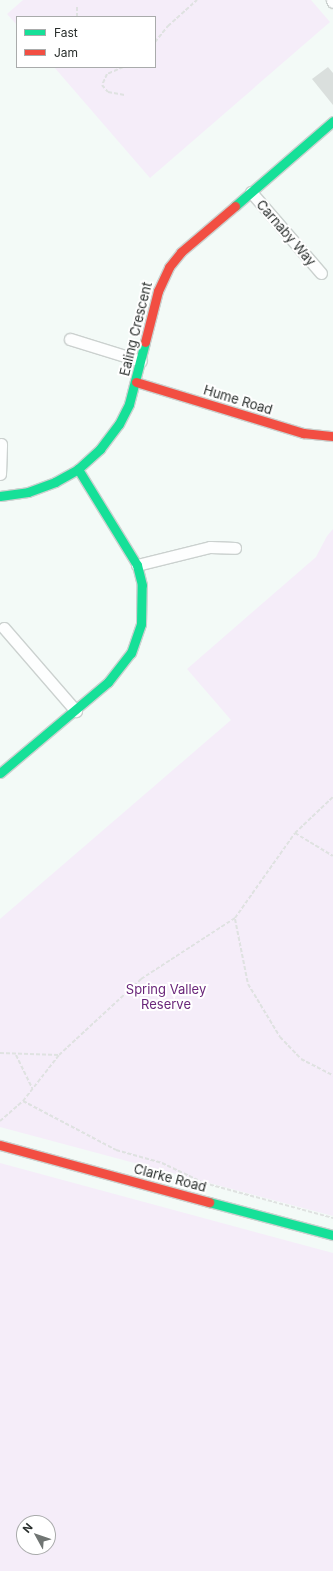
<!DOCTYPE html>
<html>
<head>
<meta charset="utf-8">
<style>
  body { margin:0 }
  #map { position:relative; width:333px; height:1571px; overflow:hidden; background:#f3faf7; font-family:Inter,sans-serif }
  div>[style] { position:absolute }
  .green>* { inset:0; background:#f5edf9 }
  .building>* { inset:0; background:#dadfdd }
  .path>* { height:2px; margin-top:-1px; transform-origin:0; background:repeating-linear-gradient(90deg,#dfe2e1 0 4px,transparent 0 6px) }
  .roads { filter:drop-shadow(1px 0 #cbd1cf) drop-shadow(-1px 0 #cbd1cf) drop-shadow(0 1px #cbd1cf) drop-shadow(0 -1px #cbd1cf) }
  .street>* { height:11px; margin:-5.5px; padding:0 5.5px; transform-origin:5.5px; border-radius:5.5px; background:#fdfefe }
  .fast>* { height:9px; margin:-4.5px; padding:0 4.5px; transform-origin:4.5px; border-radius:4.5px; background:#16e098 }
  .jam>* { height:9px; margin:-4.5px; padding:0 4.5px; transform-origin:4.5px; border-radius:4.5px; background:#f24e42 }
  span { translate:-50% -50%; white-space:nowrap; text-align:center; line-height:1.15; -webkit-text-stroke:4px #fff; paint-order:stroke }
  .street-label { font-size:13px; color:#292e2c }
  .park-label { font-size:13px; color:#6a267a }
  .legend { position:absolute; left:16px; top:16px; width:140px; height:52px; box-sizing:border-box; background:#fff; border:1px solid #a9abab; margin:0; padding:5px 7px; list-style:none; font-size:12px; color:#292e2c }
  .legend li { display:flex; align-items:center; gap:8px; height:20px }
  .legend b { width:20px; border:1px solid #a9abab }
  .north { position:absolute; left:16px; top:1515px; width:40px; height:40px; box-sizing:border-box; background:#fff; border:1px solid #a9abab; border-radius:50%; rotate:310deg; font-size:11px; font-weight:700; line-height:16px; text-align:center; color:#292e2c }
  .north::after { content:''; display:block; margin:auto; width:14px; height:18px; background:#707573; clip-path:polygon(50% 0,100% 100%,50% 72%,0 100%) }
</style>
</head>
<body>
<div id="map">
  <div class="green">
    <div style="clip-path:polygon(23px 0,311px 0,330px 22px,150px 178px,54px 67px,155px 67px,155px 17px,17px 17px,17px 25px,7px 14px)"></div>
    <div style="clip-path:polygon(333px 529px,333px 1216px,0 1127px,0 919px,231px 720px,187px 669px,316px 557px,327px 536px)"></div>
    <div style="clip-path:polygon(evenodd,0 1163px,333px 1253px,333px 1571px,0 1571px,0 1163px,24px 1523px,48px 1523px,48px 1547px,24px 1547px,24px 1523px)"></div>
  </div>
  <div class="building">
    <div style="clip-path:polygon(328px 67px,333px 73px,333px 105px,312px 79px)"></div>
  </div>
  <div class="path">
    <div style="left:77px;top:7px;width:10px;rotate:90deg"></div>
    <div style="left:155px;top:42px;width:21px;rotate:-51deg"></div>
    <div style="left:168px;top:26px;width:39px;rotate:-42deg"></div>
    <div style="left:123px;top:67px;width:17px;rotate:156deg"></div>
    <div style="left:107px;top:74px;width:12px;rotate:114deg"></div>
    <div style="left:102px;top:85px;width:9px;rotate:49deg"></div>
    <div style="left:108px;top:92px;width:17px;rotate:10deg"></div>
    <div style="left:295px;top:833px;width:44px;rotate:31.2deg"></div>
    <div style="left:235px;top:919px;width:66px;rotate:78.7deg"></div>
    <div style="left:248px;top:984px;width:62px;rotate:58.9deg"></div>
    <div style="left:280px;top:1037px;width:30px;rotate:46deg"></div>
    <div style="left:301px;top:1059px;width:36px;rotate:27deg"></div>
    <div style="left:0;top:1053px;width:59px;rotate:1.9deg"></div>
    <div style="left:16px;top:1055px;width:37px;rotate:64deg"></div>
    <div style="left:23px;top:1101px;width:105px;rotate:27.8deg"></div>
    <div style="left:116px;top:1150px;width:48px;rotate:15.8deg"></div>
    <div style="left:162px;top:1163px;width:47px;rotate:25.5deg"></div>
    <div style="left:204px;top:1183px;width:134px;rotate:15.2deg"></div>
    <div style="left:0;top:1121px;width:30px;rotate:-41deg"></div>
    <div style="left:23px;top:1101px;width:58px;rotate:-52deg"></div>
    <div style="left:59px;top:1055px;width:112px;rotate:-42.8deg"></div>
    <div style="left:141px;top:979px;width:112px;rotate:-33deg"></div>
    <div style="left:235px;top:918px;width:104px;rotate:-54.8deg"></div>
    <div style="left:295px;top:833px;width:52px;rotate:-43.5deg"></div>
  </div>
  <div class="roads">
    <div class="street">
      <div style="left:332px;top:0;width:2px;rotate:63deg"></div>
      <div style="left:251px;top:192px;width:107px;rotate:49.2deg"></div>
      <div style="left:70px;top:339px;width:74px;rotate:17.2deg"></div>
      <div style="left:0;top:474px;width:30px;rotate:-88deg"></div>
      <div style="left:137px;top:565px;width:75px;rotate:-13.9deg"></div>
      <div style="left:210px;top:547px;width:25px;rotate:2deg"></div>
      <div style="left:4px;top:628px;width:110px;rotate:49.1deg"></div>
    </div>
    <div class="fast">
      <div style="left:235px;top:206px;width:130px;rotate:-40.9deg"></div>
      <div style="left:0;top:496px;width:28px;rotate:-8deg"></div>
      <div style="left:28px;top:492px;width:29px;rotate:-20deg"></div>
      <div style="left:55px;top:482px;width:26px;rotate:-29deg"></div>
      <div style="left:78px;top:469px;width:30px;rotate:-42deg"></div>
      <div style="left:100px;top:449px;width:31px;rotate:-53deg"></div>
      <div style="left:119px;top:424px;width:22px;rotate:-63deg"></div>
      <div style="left:129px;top:404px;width:64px;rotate:-75.5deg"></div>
      <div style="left:0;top:773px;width:141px;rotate:-40.1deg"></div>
      <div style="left:108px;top:682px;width:37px;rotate:-52deg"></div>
      <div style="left:131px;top:653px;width:31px;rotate:-71deg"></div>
      <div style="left:141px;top:624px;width:39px;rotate:-89deg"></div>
      <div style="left:142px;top:585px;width:21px;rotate:-104deg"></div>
      <div style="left:137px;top:565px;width:113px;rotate:-121.6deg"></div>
      <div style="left:209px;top:1202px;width:128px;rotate:14.9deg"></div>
    </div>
    <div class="jam">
      <div style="left:145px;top:342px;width:53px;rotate:-75.7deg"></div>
      <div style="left:158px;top:291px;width:26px;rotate:-65deg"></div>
      <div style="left:169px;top:267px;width:19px;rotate:-51deg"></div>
      <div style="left:181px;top:252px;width:71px;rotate:-40.4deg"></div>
      <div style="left:136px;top:382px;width:175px;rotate:17deg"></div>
      <div style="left:303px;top:433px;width:30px;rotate:6deg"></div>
      <div style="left:0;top:1145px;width:217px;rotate:15.3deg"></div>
    </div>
  </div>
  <div class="street-label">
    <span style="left:286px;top:233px;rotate:49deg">Carnaby Way</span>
    <span style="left:136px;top:329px;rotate:-76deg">Ealing Crescent</span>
    <span style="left:238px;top:400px;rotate:17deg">Hume Road</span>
    <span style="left:170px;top:1178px;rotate:15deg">Clarke Road</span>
  </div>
  <div class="park-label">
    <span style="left:166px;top:997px">Spring Valley<br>Reserve</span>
  </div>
  <ul class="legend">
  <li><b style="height:5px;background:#16e098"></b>Fast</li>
  <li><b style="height:5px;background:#f24e42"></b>Jam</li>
  </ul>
  <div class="north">N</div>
</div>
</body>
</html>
